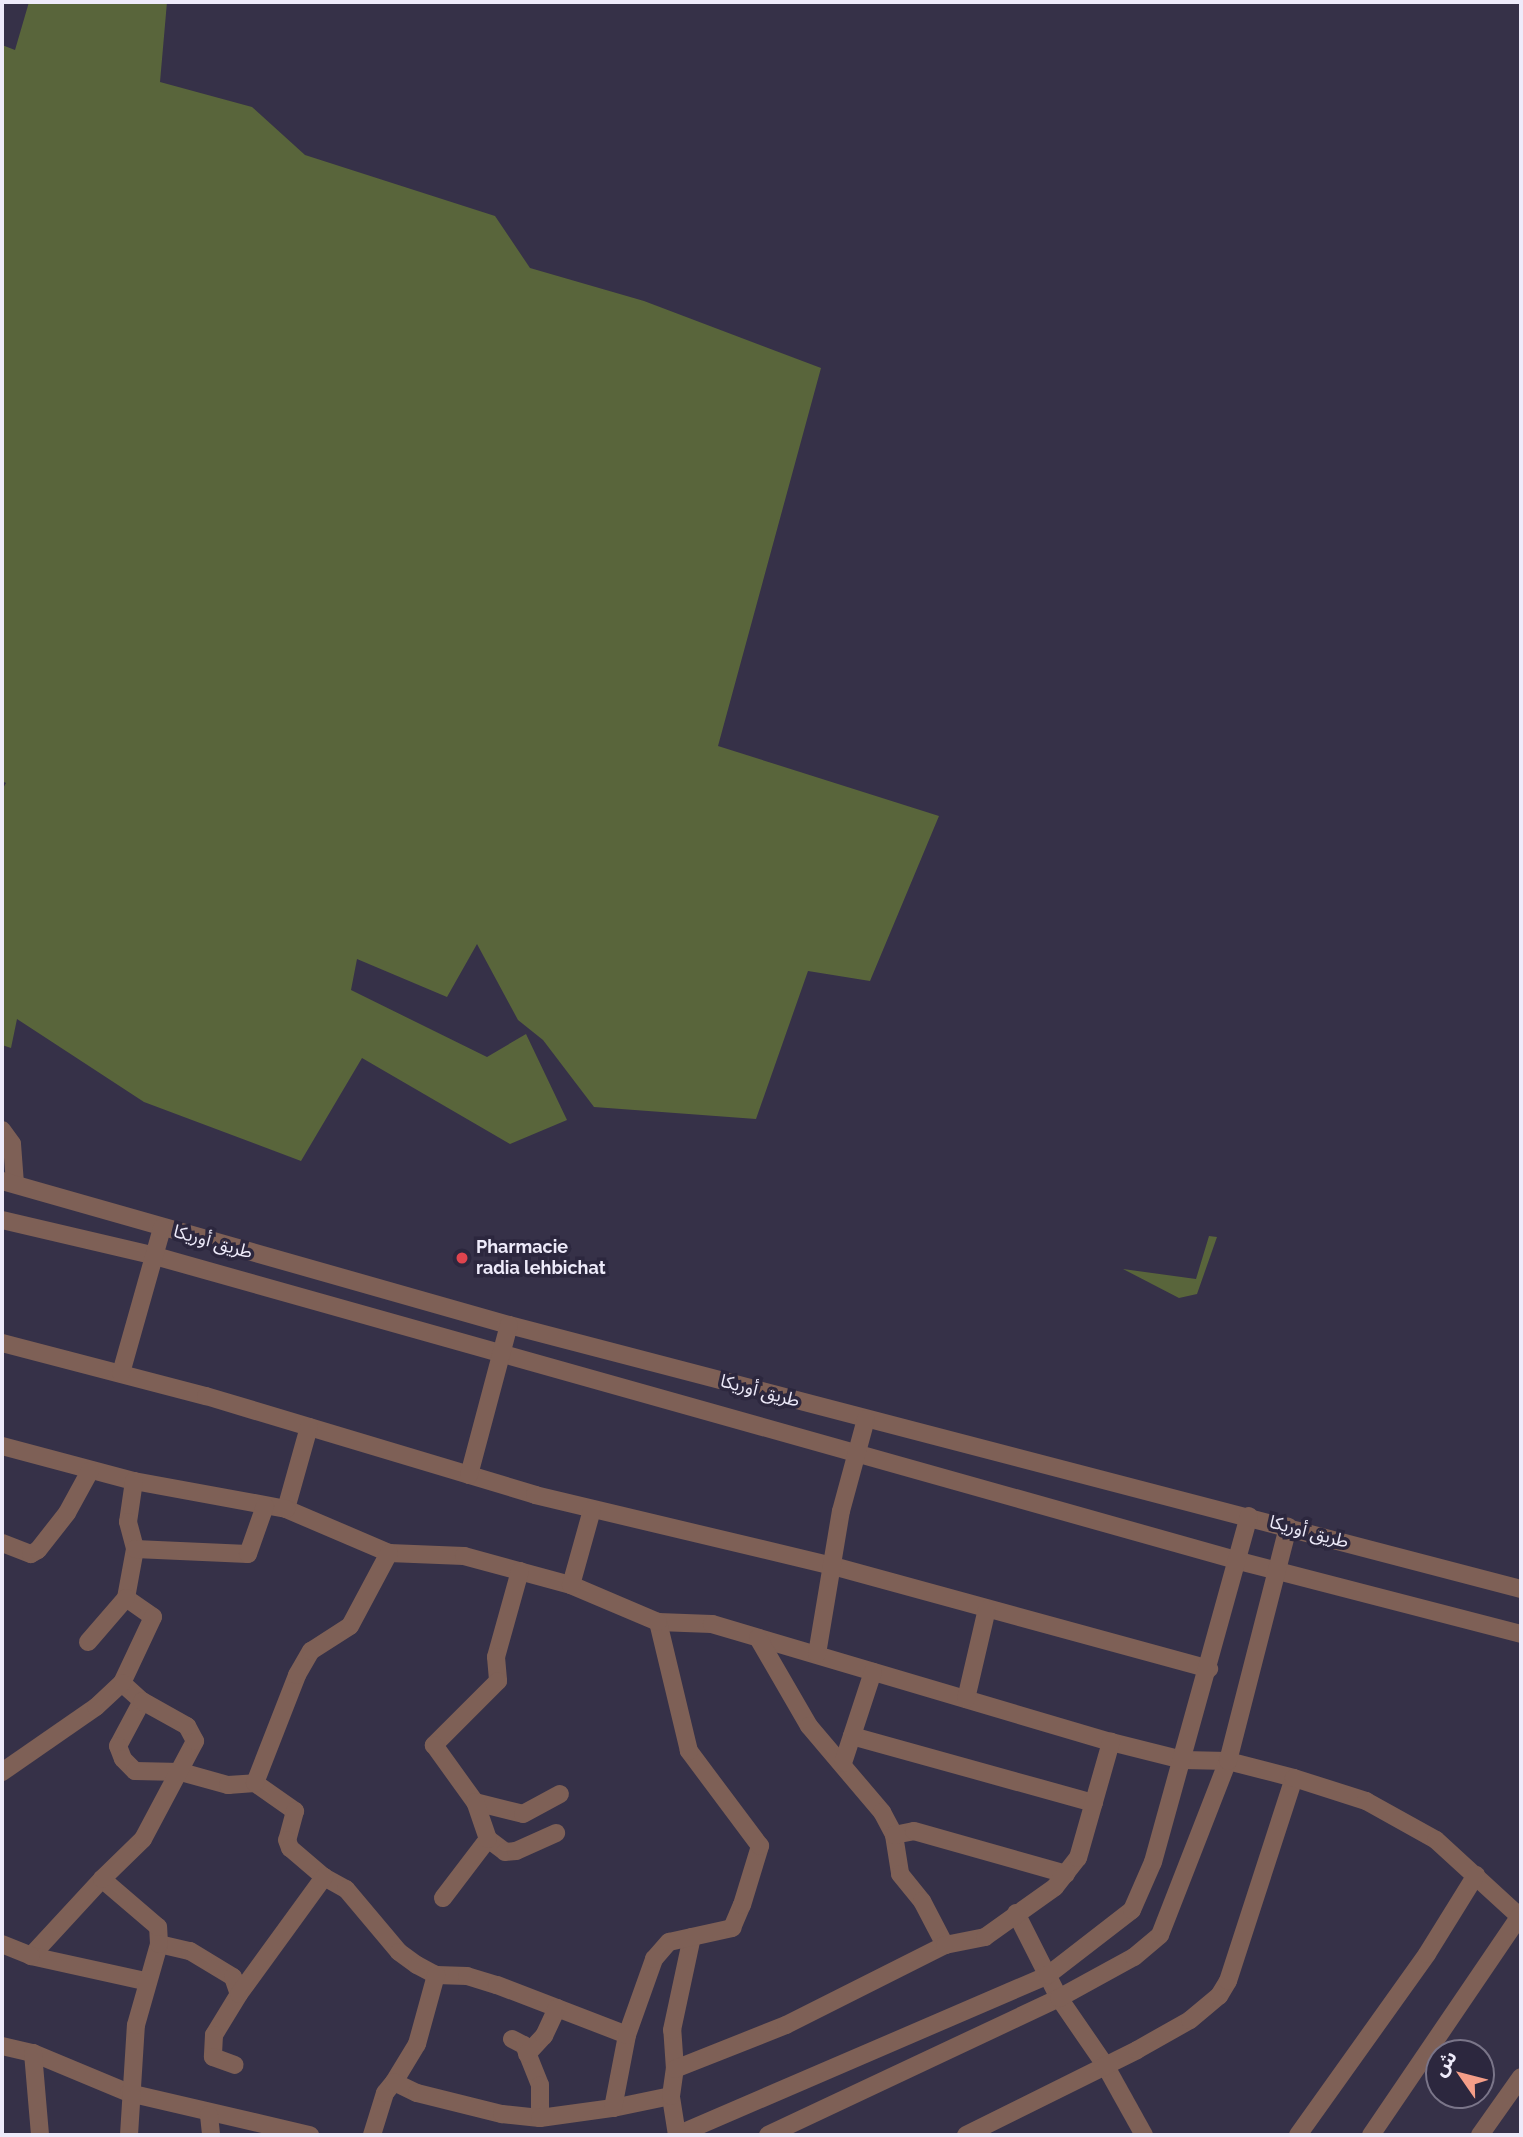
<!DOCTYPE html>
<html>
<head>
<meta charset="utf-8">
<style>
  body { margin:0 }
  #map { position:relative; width:1523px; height:2137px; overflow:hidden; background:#363148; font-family:Raleway,"Noto Sans Arabic",sans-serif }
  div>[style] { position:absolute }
  .green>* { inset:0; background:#59653b }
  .minor>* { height:18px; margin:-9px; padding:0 9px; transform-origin:9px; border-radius:9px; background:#7e6056 }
  .dots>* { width:19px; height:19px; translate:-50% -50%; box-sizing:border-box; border:4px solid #2c273e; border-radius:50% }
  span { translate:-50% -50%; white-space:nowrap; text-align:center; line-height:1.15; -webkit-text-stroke:7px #2c273e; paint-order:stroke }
  .street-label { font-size:18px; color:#eeebfa }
  .poi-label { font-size:18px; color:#eeebfa; font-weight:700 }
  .left { translate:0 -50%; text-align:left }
  .frame { position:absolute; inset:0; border:4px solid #eeebfa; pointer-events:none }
  .north { position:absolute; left:1425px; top:2039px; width:70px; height:70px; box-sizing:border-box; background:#2c273e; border:2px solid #7a7589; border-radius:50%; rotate:305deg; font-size:19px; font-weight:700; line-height:28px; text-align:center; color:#eeebfa }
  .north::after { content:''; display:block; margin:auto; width:24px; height:32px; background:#f49e88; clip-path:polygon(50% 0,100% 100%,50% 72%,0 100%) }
</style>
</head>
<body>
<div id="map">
  <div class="green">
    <div style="clip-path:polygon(29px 2px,167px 2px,160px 82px,252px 107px,305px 155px,495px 216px,530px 268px,644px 301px,821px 368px,718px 746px,939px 816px,870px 981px,808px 971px,756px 1119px,594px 1107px,543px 1040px,518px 1020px,477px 944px,447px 997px,357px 959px,351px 990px,487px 1057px,526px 1034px,567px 1120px,510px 1144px,362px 1058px,301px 1161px,144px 1102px,17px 1019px,11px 1048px,2px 1045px,2px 790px,6px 783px,2px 781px,2px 45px,15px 50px)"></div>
    <div style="clip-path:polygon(1209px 1236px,1217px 1237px,1197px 1294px,1179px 1298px,1123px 1269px,1196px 1279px)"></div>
  </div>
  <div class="minor">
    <div style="left:2px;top:1130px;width:17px;rotate:54deg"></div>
    <div style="left:12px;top:1144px;width:40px;rotate:85.7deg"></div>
    <div style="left:2px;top:1181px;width:527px;rotate:15.86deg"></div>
    <div style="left:509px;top:1325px;width:1046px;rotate:14.62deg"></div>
    <div style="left:2px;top:1220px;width:157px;rotate:13.2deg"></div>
    <div style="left:155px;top:1256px;width:1126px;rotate:15.71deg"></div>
    <div style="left:1239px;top:1561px;width:291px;rotate:14.5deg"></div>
    <div style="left:2px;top:1343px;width:211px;rotate:14.6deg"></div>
    <div style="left:206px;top:1396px;width:344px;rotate:16.7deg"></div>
    <div style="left:535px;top:1495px;width:306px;rotate:13.4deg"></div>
    <div style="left:833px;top:1566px;width:390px;rotate:15.3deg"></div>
    <div style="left:121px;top:1373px;width:151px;rotate:-74.2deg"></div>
    <div style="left:309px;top:1427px;width:85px;rotate:105.7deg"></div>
    <div style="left:286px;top:1509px;width:112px;rotate:23.1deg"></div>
    <div style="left:389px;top:1553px;width:75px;rotate:2.3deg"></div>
    <div style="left:464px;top:1556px;width:111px;rotate:15.2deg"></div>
    <div style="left:2px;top:1446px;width:137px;rotate:14.9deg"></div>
    <div style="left:134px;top:1481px;width:155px;rotate:10.4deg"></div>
    <div style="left:469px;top:1475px;width:155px;rotate:-75.1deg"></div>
    <div style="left:134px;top:1481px;width:41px;rotate:98.3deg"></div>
    <div style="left:128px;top:1522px;width:28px;rotate:75deg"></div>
    <div style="left:135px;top:1549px;width:50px;rotate:100.4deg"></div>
    <div style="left:126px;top:1598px;width:33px;rotate:35deg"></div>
    <div style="left:153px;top:1617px;width:73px;rotate:115.2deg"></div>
    <div style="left:122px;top:1683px;width:27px;rotate:42deg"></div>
    <div style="left:142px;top:1701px;width:51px;rotate:118.1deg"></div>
    <div style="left:118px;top:1746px;width:14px;rotate:69deg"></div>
    <div style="left:123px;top:1759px;width:17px;rotate:45deg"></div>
    <div style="left:135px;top:1771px;width:46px;rotate:1.2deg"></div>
    <div style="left:181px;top:1772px;width:49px;rotate:15.5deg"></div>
    <div style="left:228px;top:1785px;width:27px;rotate:-4deg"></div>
    <div style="left:255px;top:1783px;width:49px;rotate:35deg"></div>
    <div style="left:295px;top:1811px;width:30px;rotate:105deg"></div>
    <div style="left:287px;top:1840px;width:9px;rotate:69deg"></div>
    <div style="left:290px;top:1848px;width:45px;rotate:40.5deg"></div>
    <div style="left:324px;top:1877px;width:25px;rotate:29deg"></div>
    <div style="left:346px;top:1889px;width:82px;rotate:49.9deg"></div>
    <div style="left:399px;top:1952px;width:22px;rotate:36deg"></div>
    <div style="left:417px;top:1965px;width:21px;rotate:28deg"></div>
    <div style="left:436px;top:1975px;width:31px;rotate:2deg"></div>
    <div style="left:467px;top:1976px;width:31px;rotate:17deg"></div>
    <div style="left:497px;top:1985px;width:139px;rotate:21deg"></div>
    <div style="left:2px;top:1543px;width:31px;rotate:21deg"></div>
    <div style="left:31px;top:1554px;width:8px;rotate:-30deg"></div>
    <div style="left:38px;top:1550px;width:47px;rotate:-51.9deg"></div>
    <div style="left:67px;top:1513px;width:48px;rotate:-61.3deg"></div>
    <div style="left:135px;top:1549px;width:113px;rotate:2.5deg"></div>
    <div style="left:248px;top:1554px;width:51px;rotate:-70.5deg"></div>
    <div style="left:520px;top:1571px;width:89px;rotate:105.6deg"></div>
    <div style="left:496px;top:1657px;width:24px;rotate:85deg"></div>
    <div style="left:498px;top:1681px;width:91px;rotate:135deg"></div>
    <div style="left:434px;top:1745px;width:70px;rotate:54.3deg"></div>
    <div style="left:475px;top:1802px;width:49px;rotate:14deg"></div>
    <div style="left:523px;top:1814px;width:42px;rotate:-28.4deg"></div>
    <div style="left:658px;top:1622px;width:54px;rotate:2.1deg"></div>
    <div style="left:712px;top:1624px;width:416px;rotate:16.5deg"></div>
    <div style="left:1111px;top:1742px;width:74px;rotate:14deg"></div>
    <div style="left:1183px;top:1760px;width:45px;rotate:1.3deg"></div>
    <div style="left:1228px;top:1761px;width:68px;rotate:14.4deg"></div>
    <div style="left:758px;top:1638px;width:102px;rotate:59.9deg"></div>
    <div style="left:809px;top:1726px;width:113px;rotate:49.7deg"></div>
    <div style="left:882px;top:1812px;width:26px;rotate:62deg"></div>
    <div style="left:894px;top:1835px;width:39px;rotate:81deg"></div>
    <div style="left:900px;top:1874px;width:35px;rotate:51deg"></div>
    <div style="left:922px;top:1901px;width:50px;rotate:62.4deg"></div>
    <div style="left:88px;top:1642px;width:58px;rotate:-49.2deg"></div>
    <div style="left:817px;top:1654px;width:145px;rotate:-80.5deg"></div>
    <div style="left:841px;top:1511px;width:95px;rotate:-74.8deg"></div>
    <div style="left:966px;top:1699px;width:92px;rotate:-76.9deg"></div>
    <div style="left:852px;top:1736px;width:251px;rotate:15.5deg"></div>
    <div style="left:843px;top:1763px;width:96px;rotate:-71.8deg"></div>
    <div style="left:2px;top:1772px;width:114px;rotate:-34.7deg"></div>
    <div style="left:96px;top:1707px;width:35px;rotate:-43deg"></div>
    <div style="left:255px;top:1783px;width:116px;rotate:-68.7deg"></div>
    <div style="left:297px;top:1675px;width:28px;rotate:-60deg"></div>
    <div style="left:311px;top:1651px;width:46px;rotate:-32.7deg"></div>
    <div style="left:350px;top:1626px;width:83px;rotate:-61.9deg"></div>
    <div style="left:894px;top:1835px;width:20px;rotate:-11deg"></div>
    <div style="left:914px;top:1831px;width:158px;rotate:15.8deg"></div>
    <div style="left:488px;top:1839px;width:21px;rotate:37deg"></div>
    <div style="left:505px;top:1852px;width:11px;rotate:-5deg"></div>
    <div style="left:516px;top:1851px;width:44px;rotate:-24.2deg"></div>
    <div style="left:102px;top:1879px;width:105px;rotate:132.7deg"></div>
    <div style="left:31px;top:1956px;width:117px;rotate:12.4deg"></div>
    <div style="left:443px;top:1898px;width:74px;rotate:-52.7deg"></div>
    <div style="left:488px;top:1839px;width:39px;rotate:-109deg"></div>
    <div style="left:1016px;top:1913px;width:95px;rotate:63.2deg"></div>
    <div style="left:1059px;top:1998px;width:81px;rotate:55.5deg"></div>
    <div style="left:1105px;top:2065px;width:80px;rotate:60.9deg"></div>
    <div style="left:2px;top:1944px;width:31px;rotate:22deg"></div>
    <div style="left:159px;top:1944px;width:32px;rotate:13deg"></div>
    <div style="left:190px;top:1951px;width:50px;rotate:31.2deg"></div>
    <div style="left:233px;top:1977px;width:18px;rotate:71deg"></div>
    <div style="left:239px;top:1994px;width:48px;rotate:121.4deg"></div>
    <div style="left:214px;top:2035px;width:22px;rotate:93deg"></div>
    <div style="left:213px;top:2057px;width:23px;rotate:20deg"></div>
    <div style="left:239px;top:1994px;width:145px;rotate:-54deg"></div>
    <div style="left:512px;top:2039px;width:13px;rotate:27deg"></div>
    <div style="left:524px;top:2045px;width:43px;rotate:68.2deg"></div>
    <div style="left:540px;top:2085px;width:33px;rotate:90deg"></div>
    <div style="left:2px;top:2046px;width:32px;rotate:13deg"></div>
    <div style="left:33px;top:2053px;width:104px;rotate:22.6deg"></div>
    <div style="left:129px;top:2093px;width:186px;rotate:13.1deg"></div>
    <div style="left:33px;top:2053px;width:82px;rotate:85.1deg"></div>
    <div style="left:527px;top:2054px;width:25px;rotate:-47deg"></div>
    <div style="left:544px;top:2036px;width:31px;rotate:-65deg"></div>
    <div style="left:675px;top:2069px;width:39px;rotate:-94deg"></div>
    <div style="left:672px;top:2030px;width:95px;rotate:-77.9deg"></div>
    <div style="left:394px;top:2082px;width:44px;rotate:-58.8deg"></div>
    <div style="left:417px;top:2044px;width:72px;rotate:-74.6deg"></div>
    <div style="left:613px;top:2108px;width:59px;rotate:-11.7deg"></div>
    <div style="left:209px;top:2115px;width:20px;rotate:84deg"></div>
    <div style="left:129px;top:2135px;width:110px;rotate:-86.4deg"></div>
    <div style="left:136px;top:2025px;width:84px;rotate:-74.1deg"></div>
    <div style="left:159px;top:1944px;width:17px;rotate:-93deg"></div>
    <div style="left:158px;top:1927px;width:74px;rotate:-139.4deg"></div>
    <div style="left:102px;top:1879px;width:57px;rotate:-44.3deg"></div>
    <div style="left:143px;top:1839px;width:111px;rotate:-62deg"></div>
    <div style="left:195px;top:1741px;width:17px;rotate:-118deg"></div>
    <div style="left:187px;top:1726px;width:51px;rotate:-150.9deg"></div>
    <div style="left:372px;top:2135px;width:44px;rotate:-72.8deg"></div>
    <div style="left:385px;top:2093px;width:14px;rotate:-51deg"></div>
    <div style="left:394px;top:2082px;width:25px;rotate:26deg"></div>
    <div style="left:417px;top:2093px;width:88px;rotate:13.9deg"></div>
    <div style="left:502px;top:2114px;width:38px;rotate:6deg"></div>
    <div style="left:540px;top:2118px;width:74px;rotate:-7.8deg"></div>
    <div style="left:613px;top:2108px;width:74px;rotate:-79.1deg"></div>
    <div style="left:627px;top:2035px;width:81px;rotate:-70.4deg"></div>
    <div style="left:654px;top:1959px;width:23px;rotate:-49deg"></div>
    <div style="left:669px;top:1942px;width:65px;rotate:-12.5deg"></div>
    <div style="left:732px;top:1928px;width:25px;rotate:-67deg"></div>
    <div style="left:742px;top:1905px;width:62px;rotate:-73deg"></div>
    <div style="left:760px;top:1846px;width:119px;rotate:-126.8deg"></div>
    <div style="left:689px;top:1751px;width:133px;rotate:-103.5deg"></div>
    <div style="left:658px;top:1622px;width:95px;rotate:-157deg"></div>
    <div style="left:571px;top:1585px;width:78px;rotate:-74.4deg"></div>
    <div style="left:677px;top:2135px;width:404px;rotate:-23.3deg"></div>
    <div style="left:1048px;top:1975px;width:106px;rotate:-37.7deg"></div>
    <div style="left:1132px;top:1910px;width:52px;rotate:-66.4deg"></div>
    <div style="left:1153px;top:1862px;width:359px;rotate:-74.5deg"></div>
    <div style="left:677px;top:2135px;width:39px;rotate:-99deg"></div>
    <div style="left:671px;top:2096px;width:27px;rotate:-82deg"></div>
    <div style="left:675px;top:2069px;width:119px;rotate:-21.6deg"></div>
    <div style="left:786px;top:2025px;width:178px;rotate:-26.7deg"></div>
    <div style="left:945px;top:1945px;width:41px;rotate:-11.3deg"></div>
    <div style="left:985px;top:1937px;width:86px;rotate:-35.5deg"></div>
    <div style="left:1055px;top:1887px;width:37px;rotate:-52deg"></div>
    <div style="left:1078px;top:1858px;width:121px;rotate:-74.1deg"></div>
    <div style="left:768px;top:2135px;width:322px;rotate:-25.2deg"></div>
    <div style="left:1059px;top:1998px;width:85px;rotate:-28.7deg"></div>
    <div style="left:1134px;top:1957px;width:34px;rotate:-40deg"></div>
    <div style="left:1160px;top:1935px;width:187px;rotate:-68.7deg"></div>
    <div style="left:1228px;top:1761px;width:242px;rotate:-75.6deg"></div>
    <div style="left:966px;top:2135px;width:191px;rotate:-26.4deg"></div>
    <div style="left:1137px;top:2050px;width:61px;rotate:-29.5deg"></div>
    <div style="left:1190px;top:2020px;width:38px;rotate:-40deg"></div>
    <div style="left:1219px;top:1996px;width:17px;rotate:-59deg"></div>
    <div style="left:1228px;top:1981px;width:213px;rotate:-72deg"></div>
    <div style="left:1294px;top:1778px;width:76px;rotate:17.7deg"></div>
    <div style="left:1366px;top:1801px;width:80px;rotate:29.1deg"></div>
    <div style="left:1436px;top:1840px;width:115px;rotate:42.5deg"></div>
    <div style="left:1298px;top:2135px;width:222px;rotate:-54.5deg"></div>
    <div style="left:1427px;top:1954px;width:93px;rotate:-58.2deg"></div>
    <div style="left:1371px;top:2135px;width:265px;rotate:-55.8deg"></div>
    <div style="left:1480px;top:2135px;width:71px;rotate:-54.7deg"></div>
  </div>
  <div class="dots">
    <div style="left:462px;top:1258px;background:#e0444e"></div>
  </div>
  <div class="street-label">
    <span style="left:213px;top:1242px;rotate:16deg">طريق أوريكا</span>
    <span style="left:760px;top:1391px;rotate:15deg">طريق أوريكا</span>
    <span style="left:1309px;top:1532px;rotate:15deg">طريق أوريكا</span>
  </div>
  <div class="poi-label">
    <span class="left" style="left:476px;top:1258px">Pharmacie<br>radia lehbichat</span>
  </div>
  <div class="frame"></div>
  <div class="north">ش</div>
</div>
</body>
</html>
